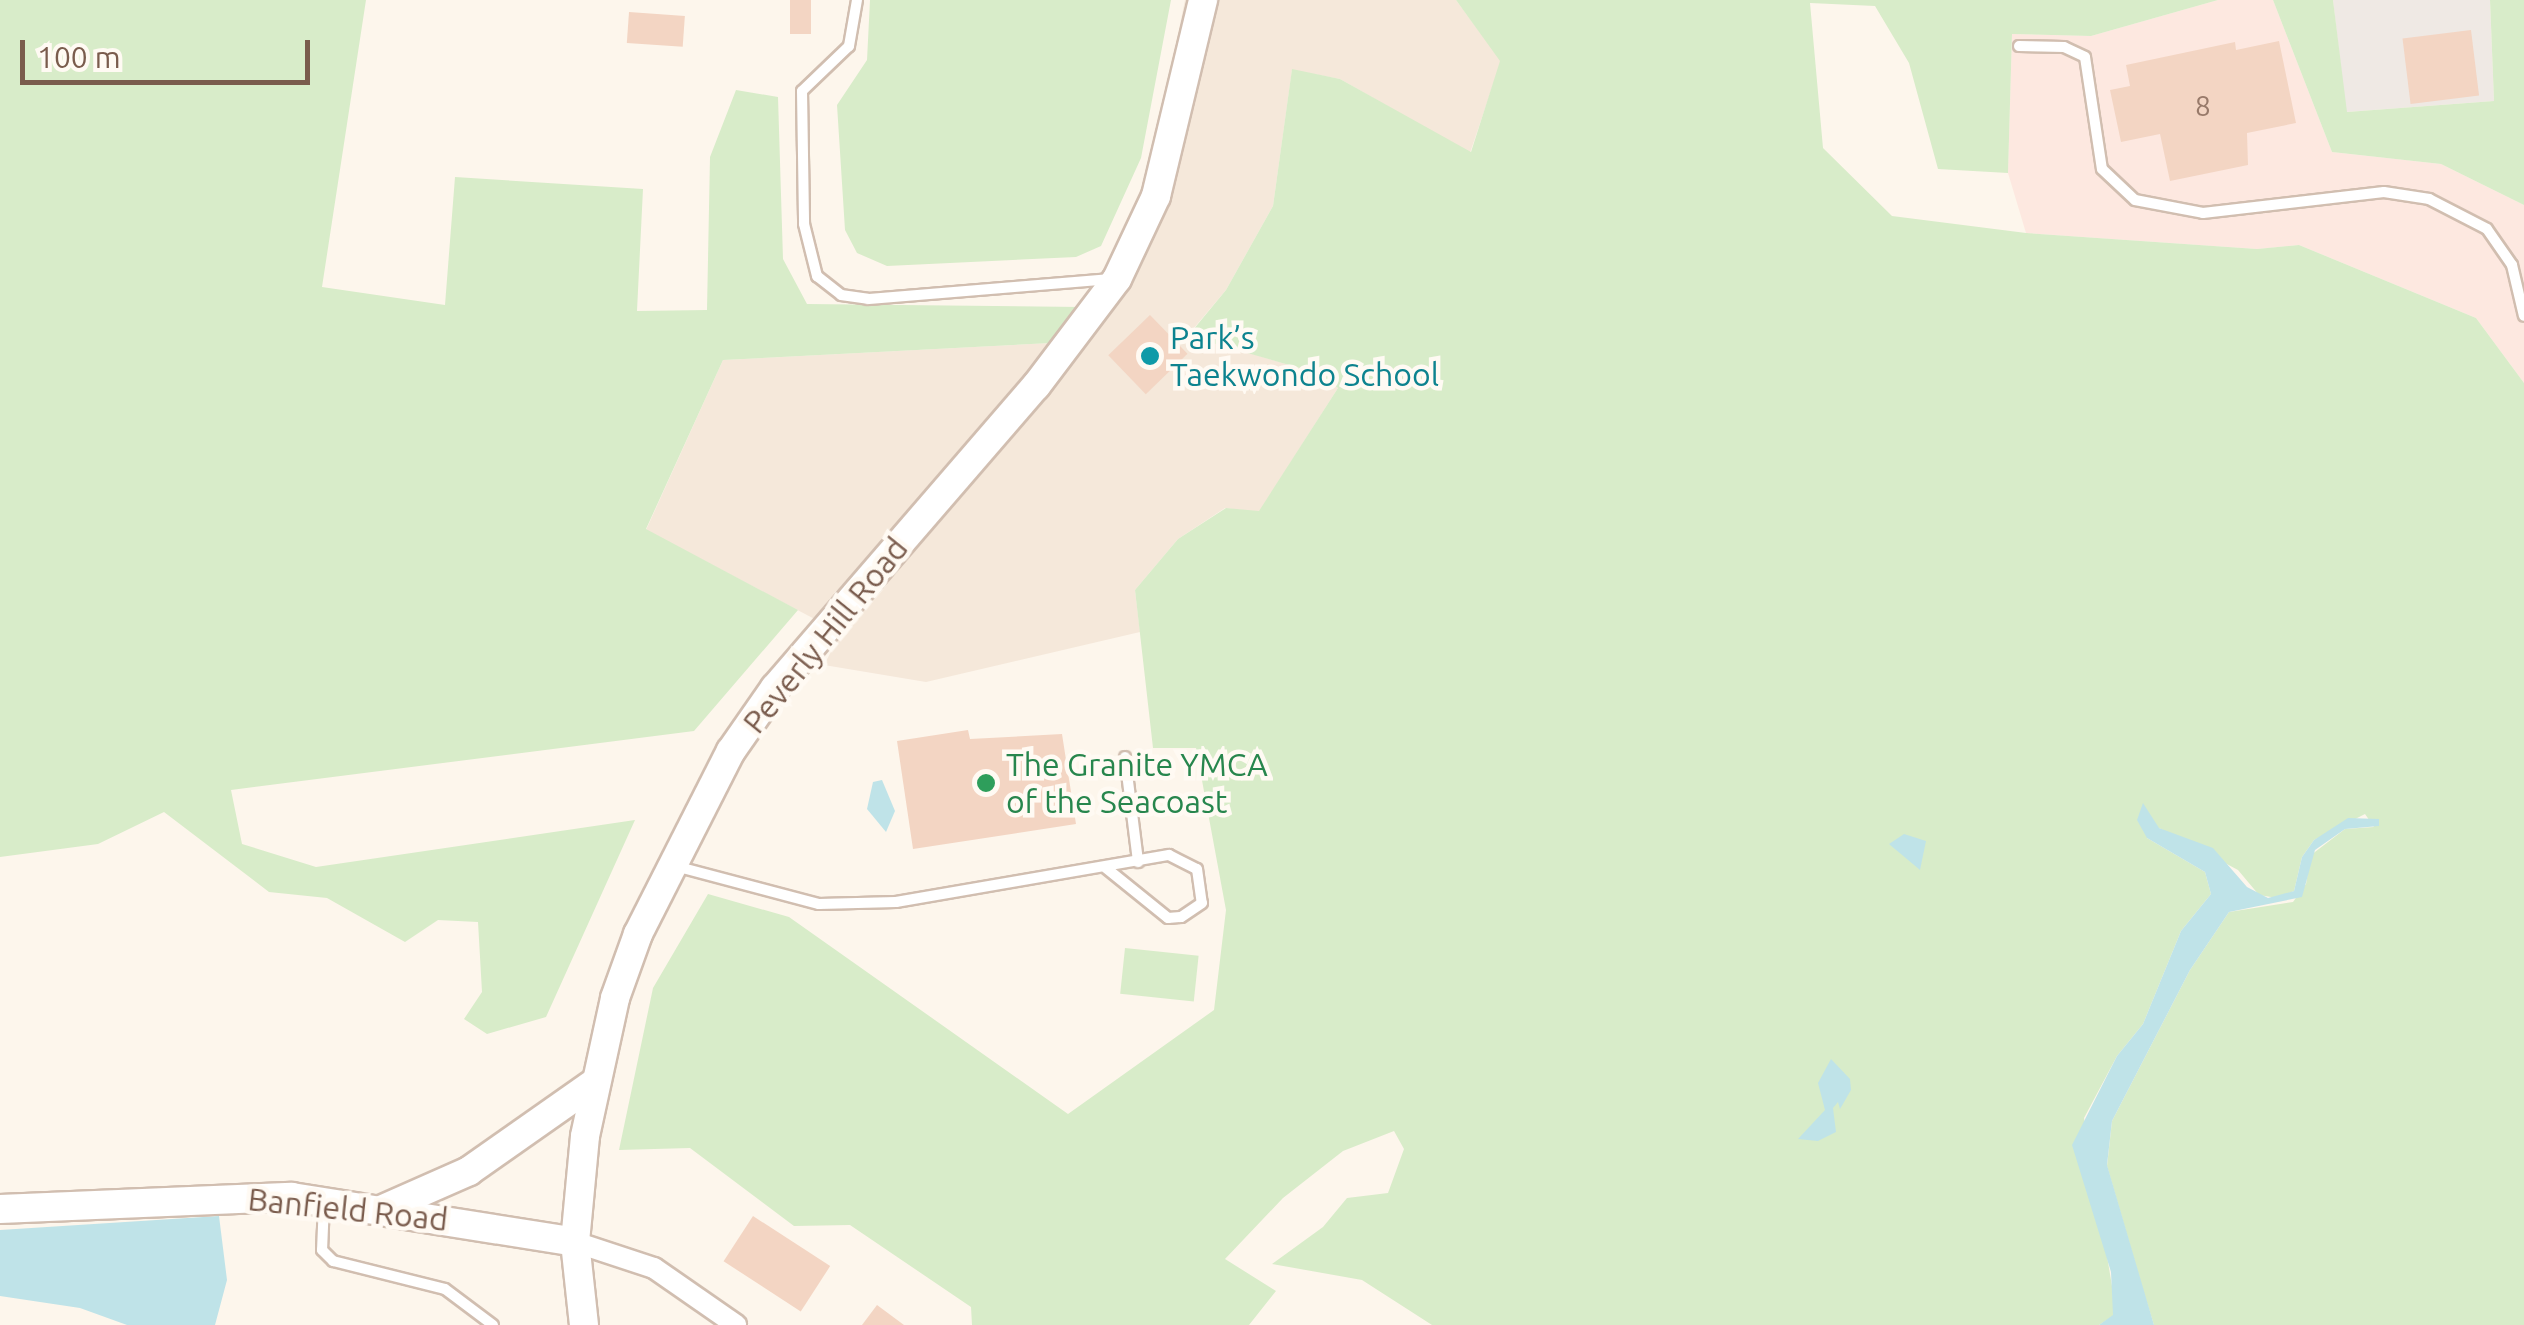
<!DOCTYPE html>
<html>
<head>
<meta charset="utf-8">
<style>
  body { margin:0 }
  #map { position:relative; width:2524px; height:1325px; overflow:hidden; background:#fdf6ec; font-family:Ubuntu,sans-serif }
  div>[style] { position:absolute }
  .residential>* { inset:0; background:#f5e8da }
  .commercial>* { inset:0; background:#fde8e0 }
  .industrial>* { inset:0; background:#efe9e4 }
  .green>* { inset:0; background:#d8ecc9; transform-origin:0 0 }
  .water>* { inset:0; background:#bfe3e8 }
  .building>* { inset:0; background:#f3d5c3; transform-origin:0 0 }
  .roads { filter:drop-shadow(2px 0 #d1beb0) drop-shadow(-2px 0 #d1beb0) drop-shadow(0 2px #d1beb0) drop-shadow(0 -2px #d1beb0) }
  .lane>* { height:10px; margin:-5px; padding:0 5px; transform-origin:5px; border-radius:5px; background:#fff }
  .street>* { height:20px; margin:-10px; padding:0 10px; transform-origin:10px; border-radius:10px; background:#fff }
  .secondary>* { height:28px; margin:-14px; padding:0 14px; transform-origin:14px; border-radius:14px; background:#fff }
  .dots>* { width:28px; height:28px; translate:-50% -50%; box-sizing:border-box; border:5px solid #fffaf3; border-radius:50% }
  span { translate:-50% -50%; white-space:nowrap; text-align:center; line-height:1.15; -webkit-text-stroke:9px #fffaf3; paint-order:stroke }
  .number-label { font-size:28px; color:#987a6a }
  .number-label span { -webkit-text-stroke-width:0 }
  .culture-label { font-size:32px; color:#0d838f }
  .left { translate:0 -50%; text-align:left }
  .street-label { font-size:32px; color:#7a5c4d }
  .leisure-label { font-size:32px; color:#27864d }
  .scale { position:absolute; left:20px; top:40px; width:290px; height:45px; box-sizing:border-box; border:5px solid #7a5c4d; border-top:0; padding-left:12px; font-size:30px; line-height:35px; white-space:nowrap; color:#7a5c4d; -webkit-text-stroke:8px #fffaf3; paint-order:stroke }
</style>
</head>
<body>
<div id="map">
  <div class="residential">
    <div style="clip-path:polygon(1185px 0,1456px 0,1501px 61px,1470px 153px,1340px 79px,1292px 70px,1273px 206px,1226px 290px,1188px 335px,1317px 373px,1338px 388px,1259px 512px,1225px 508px,1178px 539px,1135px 590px,1140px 632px,926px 682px,824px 665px,841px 633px,646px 530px,723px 360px,1051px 343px,1113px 268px,1142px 210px)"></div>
  </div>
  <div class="commercial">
    <div style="clip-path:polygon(2218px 0,2273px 0,2332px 152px,2441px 164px,2524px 205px,2524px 383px,2476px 318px,2299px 245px,2257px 249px,2026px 233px,2008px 173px,2012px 34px,2091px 36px)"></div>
  </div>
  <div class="industrial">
    <div style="clip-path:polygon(2333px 0,2490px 0,2494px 101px,2346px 112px)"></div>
  </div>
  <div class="green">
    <div style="clip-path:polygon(0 0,366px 0,322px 287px,445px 305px,455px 177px,643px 189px,637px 311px,707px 310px,710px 157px,736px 90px,778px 97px,783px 259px,807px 304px,1081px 307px,1051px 343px,723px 360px,646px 529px,798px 610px,694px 731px,231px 790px,242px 844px,316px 867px,635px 820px,546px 1017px,487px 1034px,464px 1019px,482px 992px,478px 922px,438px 920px,405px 942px,327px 898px,269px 892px,164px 812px,98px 844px,0 857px)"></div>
    <div style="clip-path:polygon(870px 0,1171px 0,1141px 158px,1101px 246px,1076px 257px,887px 266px,857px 253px,845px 230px,837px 105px,867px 60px)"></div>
    <div style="clip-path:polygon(1456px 0,2218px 0,2091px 36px,2012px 34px,2008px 173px,1938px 169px,1909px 63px,1875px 6px,1810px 3px,1823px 148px,1892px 216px,2026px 233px,2257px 249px,2299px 245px,2476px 318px,2524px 383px,2524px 1325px,2154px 1325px,2143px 1290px,2107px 1166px,2112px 1121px,2190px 970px,2229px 912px,2293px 902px,2306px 884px,2311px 855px,2345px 829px,2374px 827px,2365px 814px,2314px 840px,2302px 857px,2294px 891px,2277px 898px,2259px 895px,2238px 870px,2159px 828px,2147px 838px,2205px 872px,2211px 894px,2181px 931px,2143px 1024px,2117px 1056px,2084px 1118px,2115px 1304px,2113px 1316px,2099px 1325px,1432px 1325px,1362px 1280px,1272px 1264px,1323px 1227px,1347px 1198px,1388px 1193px,1404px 1149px,1394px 1131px,1343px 1151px,1283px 1198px,1225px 1259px,1276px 1291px,1249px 1325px,972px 1325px,971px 1307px,850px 1225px,794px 1226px,690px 1148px,619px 1150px,653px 988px,708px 894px,789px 917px,1068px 1114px,1214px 1010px,1226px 910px,1196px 748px,1153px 748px,1135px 590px,1178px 539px,1226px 508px,1259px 511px,1338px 388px,1317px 373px,1188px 336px,1226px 290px,1273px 206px,1292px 69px,1340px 79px,1471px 152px,1500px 61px)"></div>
    <div style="clip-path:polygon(2273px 0,2333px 0,2347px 112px,2494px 101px,2490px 0,2524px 0,2524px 205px,2441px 164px,2332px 152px)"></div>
    <div style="left:1125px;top:948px;width:74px;height:46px;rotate:6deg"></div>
  </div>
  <div class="water">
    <div style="clip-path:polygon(882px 780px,895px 811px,886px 832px,867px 809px,873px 782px)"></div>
    <div style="clip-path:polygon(2143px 803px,2159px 828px,2213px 848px,2247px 887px,2268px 898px,2294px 891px,2302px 857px,2314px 840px,2348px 818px,2379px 819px,2379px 826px,2345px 829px,2315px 850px,2302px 897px,2229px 912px,2190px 970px,2112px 1121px,2107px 1165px,2154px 1325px,2099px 1325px,2113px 1315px,2111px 1272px,2072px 1145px,2117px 1056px,2143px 1024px,2181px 931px,2211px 894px,2205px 872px,2147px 838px,2137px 820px)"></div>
    <div style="clip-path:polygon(1904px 834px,1926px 841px,1920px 870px,1889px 844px)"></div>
    <div style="clip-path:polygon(1831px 1059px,1850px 1079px,1851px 1090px,1840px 1109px,1838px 1102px,1833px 1108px,1836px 1132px,1818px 1141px,1798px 1139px,1825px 1110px,1818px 1083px)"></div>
    <div style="clip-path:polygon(219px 1216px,227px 1280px,215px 1325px,127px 1325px,80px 1308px,0 1296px,0 1230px)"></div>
  </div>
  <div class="building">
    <div style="left:790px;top:0;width:21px;height:34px"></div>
    <div style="left:629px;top:12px;width:56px;height:31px;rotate:4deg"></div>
    <div style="left:2471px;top:30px;width:66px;height:69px;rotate:83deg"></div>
    <div style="clip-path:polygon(2279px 41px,2296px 123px,2247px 133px,2248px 165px,2170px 181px,2160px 134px,2121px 142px,2110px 90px,2130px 86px,2126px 65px,2235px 42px,2236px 50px)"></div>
    <div style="left:1150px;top:315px;width:54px;height:58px;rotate:46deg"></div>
    <div style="clip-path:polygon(968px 730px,970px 739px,1062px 734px,1076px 824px,913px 849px,897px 741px)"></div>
    <div style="left:753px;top:1216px;width:92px;height:54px;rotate:33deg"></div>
    <div style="clip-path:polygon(877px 1305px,904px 1325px,862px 1325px)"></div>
  </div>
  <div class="roads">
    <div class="lane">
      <div style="left:857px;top:0;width:47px;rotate:99.9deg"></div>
      <div style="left:849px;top:46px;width:65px;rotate:136.2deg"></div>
      <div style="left:802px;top:91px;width:133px;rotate:89.1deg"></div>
      <div style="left:804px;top:224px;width:54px;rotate:76deg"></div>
      <div style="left:817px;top:276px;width:31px;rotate:38deg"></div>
      <div style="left:841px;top:295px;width:27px;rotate:8deg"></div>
      <div style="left:868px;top:299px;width:245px;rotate:-4.7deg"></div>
      <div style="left:2019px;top:46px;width:45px;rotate:1.3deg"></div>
      <div style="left:2064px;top:47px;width:23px;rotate:25deg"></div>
      <div style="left:2085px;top:57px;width:113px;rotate:81.4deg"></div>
      <div style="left:2102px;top:169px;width:45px;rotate:43.2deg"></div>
      <div style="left:2135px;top:200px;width:69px;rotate:10.8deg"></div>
      <div style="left:2203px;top:213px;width:182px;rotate:-6.6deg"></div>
      <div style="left:2384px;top:192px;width:46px;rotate:8.8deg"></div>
      <div style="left:2429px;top:199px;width:65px;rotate:27.3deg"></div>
      <div style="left:2487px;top:229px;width:44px;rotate:55.2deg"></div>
      <div style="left:2512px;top:265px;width:52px;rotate:76.8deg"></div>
      <div style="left:1125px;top:757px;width:106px;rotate:82.9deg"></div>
      <div style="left:675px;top:866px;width:149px;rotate:14.8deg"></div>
      <div style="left:819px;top:904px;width:77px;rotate:-1.5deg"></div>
      <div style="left:896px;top:902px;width:277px;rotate:-9.8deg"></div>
      <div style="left:1169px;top:855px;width:31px;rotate:27deg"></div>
      <div style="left:1197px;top:869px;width:34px;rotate:82deg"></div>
      <div style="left:1202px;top:903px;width:25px;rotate:146deg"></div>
      <div style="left:1181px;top:917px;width:13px;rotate:176deg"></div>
      <div style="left:1168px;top:918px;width:80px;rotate:-141.1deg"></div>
      <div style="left:324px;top:1203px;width:47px;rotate:92.4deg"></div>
      <div style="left:322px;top:1250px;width:16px;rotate:45deg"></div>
      <div style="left:333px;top:1261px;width:115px;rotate:14deg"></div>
      <div style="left:445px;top:1289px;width:60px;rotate:36.9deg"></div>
    </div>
    <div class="street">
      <div style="left:575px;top:1242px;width:83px;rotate:18.2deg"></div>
      <div style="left:654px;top:1268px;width:100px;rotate:34.8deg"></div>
    </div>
    <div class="secondary">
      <div style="left:0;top:1209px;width:292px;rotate:-2.4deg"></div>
      <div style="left:292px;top:1197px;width:287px;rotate:9deg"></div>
      <div style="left:383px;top:1209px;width:94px;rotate:-23.8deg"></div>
      <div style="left:469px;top:1171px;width:153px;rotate:-35.1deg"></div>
      <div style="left:584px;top:1325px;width:83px;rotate:-96.2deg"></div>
      <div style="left:575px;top:1242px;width:106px;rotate:-84.6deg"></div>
      <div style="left:585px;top:1136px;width:141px;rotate:-77.7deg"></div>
      <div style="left:615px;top:998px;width:68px;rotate:-70.2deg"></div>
      <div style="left:638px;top:934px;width:205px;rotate:-63.1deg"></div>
      <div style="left:731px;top:751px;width:77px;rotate:-55.1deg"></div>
      <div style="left:775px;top:688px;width:399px;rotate:-49.2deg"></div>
      <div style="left:1036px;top:386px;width:134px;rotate:-52.9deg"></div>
      <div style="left:1117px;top:279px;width:92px;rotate:-64.8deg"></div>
      <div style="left:1156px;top:196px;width:202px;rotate:-76.5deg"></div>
    </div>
  </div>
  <div class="dots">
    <div style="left:1150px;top:356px;background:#0f9aa8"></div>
    <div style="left:986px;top:783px;background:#2e9e5b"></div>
  </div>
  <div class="number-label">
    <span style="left:2203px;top:106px">8</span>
  </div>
  <div class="culture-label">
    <span class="left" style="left:1170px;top:356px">Park’s<br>Taekwondo School</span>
  </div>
  <div class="street-label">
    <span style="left:825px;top:635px;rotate:-51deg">Peverly Hill Road</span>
    <span style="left:348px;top:1209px;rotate:6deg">Banfield Road</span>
  </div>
  <div class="leisure-label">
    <span class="left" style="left:1006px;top:783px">The Granite YMCA<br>of the Seacoast</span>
  </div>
  <div class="scale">100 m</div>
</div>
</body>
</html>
